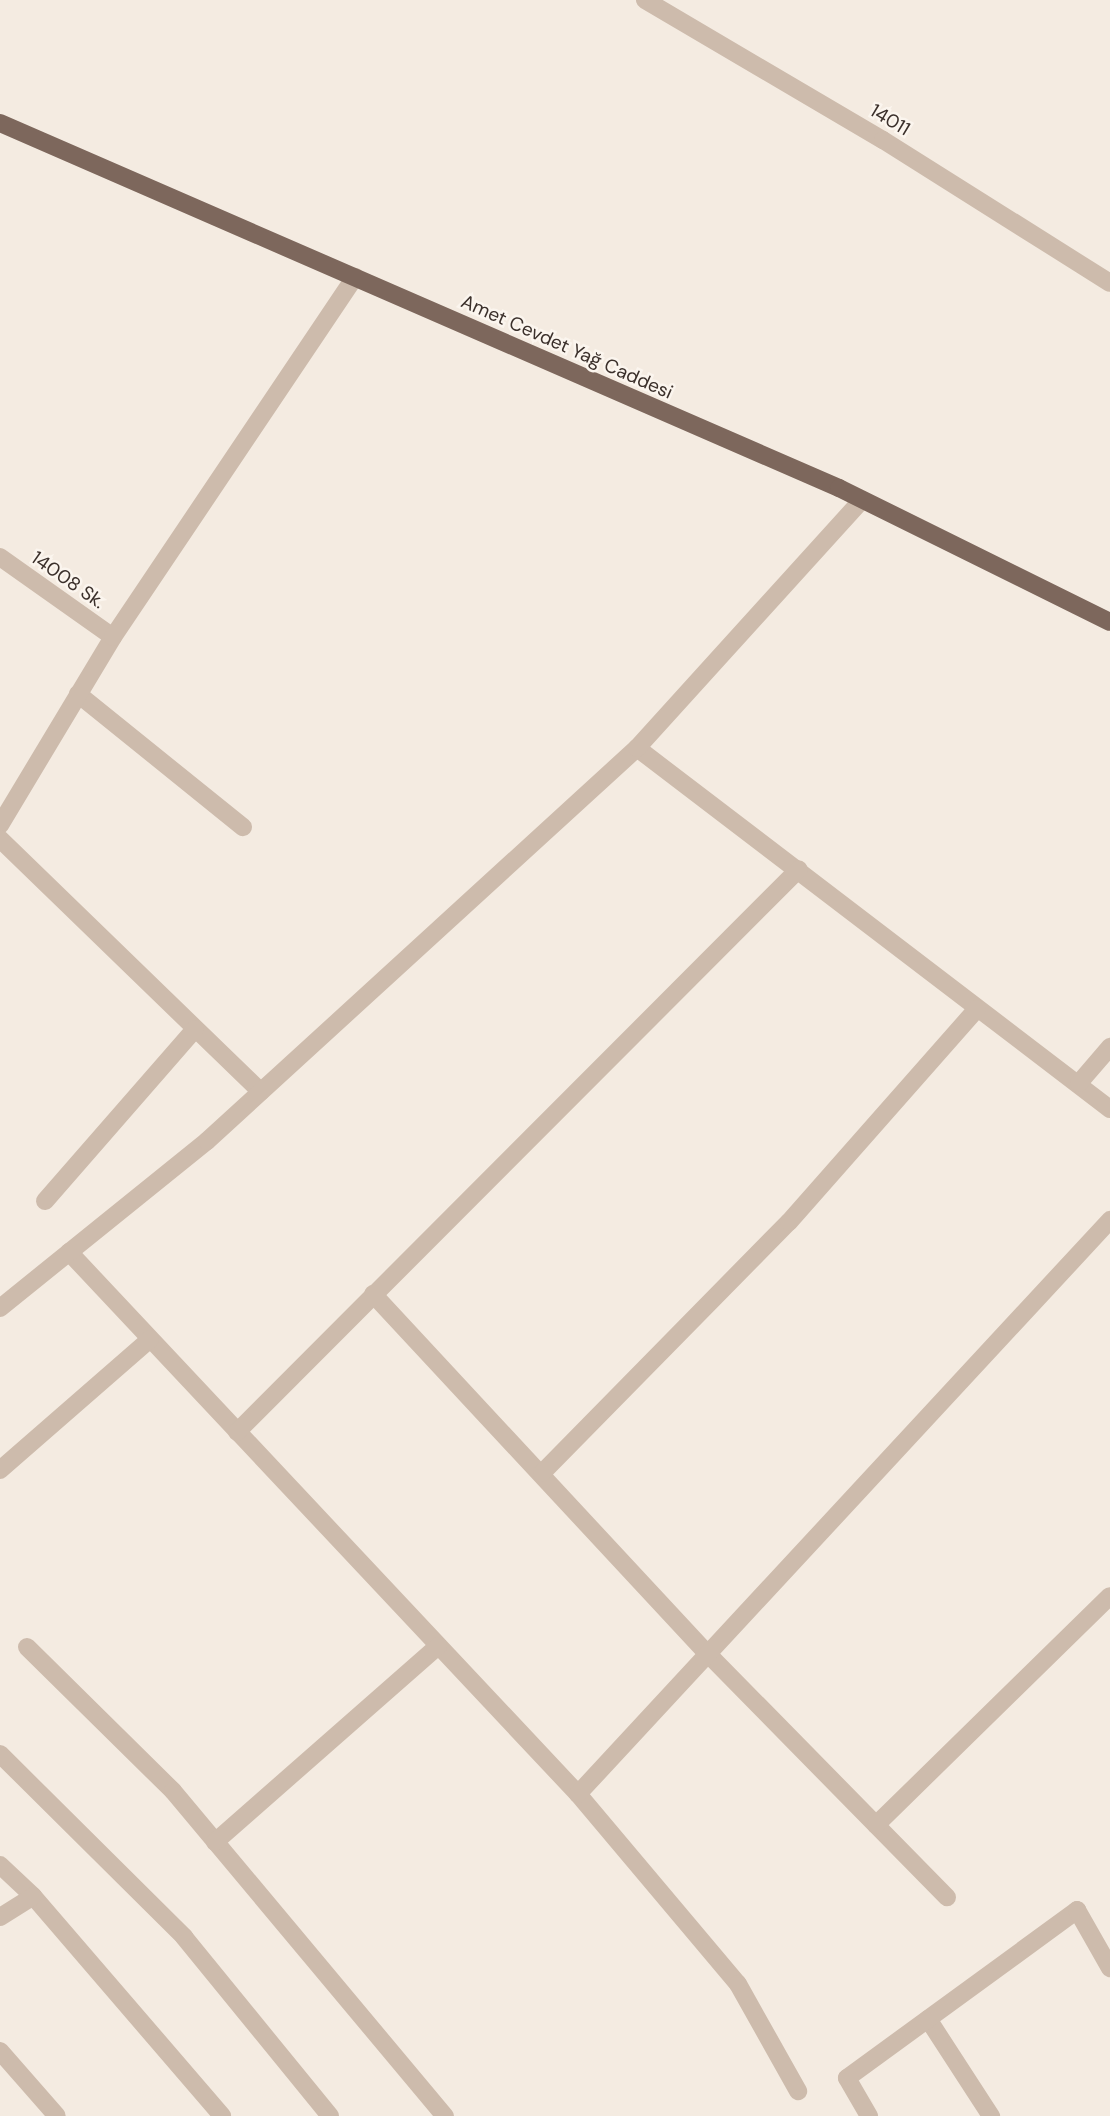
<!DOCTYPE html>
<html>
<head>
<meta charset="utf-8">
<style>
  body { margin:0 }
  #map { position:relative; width:1110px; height:2116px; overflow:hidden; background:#f4ebe1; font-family:"DM Sans",sans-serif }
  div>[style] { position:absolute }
  .minor>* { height:18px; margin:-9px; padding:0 9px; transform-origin:9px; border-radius:9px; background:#cdbbac }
  .major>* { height:18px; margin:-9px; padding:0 9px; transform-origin:9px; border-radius:9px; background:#7d675c }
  span { translate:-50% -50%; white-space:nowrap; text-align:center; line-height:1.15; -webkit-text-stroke:5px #fbf5ee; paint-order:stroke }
  .street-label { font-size:19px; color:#3b302b }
</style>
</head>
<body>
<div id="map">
  <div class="minor">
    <div style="left:645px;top:0;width:276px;rotate:30.5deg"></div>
    <div style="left:883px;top:140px;width:268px;rotate:32.2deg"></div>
    <div style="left:0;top:557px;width:138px;rotate:35.3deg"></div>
    <div style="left:78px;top:694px;width:212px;rotate:38.9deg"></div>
    <div style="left:637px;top:748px;width:595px;rotate:37.35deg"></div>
    <div style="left:0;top:825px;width:219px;rotate:-59deg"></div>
    <div style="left:113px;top:637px;width:434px;rotate:-56.1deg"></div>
    <div style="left:0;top:839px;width:363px;rotate:44.1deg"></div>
    <div style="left:1079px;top:1083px;width:48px;rotate:-49.3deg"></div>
    <div style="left:45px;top:1201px;width:228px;rotate:-48.9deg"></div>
    <div style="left:69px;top:1252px;width:744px;rotate:46.8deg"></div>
    <div style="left:578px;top:1794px;width:248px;rotate:49.9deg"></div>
    <div style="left:738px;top:1984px;width:123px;rotate:60.7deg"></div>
    <div style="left:373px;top:1294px;width:492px;rotate:47.1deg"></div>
    <div style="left:708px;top:1654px;width:341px;rotate:45.5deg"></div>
    <div style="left:0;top:1308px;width:266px;rotate:-38.9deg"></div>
    <div style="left:207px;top:1141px;width:583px;rotate:-42.43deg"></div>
    <div style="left:637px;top:748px;width:335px;rotate:-47.8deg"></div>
    <div style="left:237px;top:1432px;width:795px;rotate:-45.05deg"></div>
    <div style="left:0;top:1470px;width:199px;rotate:-41.1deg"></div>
    <div style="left:542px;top:1473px;width:352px;rotate:-45.5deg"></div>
    <div style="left:789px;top:1222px;width:284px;rotate:-48.6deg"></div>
    <div style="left:27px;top:1647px;width:205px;rotate:44.6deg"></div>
    <div style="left:173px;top:1791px;width:424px;rotate:50.1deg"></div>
    <div style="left:0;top:1754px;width:260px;rotate:44.8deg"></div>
    <div style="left:184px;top:1937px;width:231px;rotate:50.8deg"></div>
    <div style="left:578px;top:1794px;width:783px;rotate:-47.17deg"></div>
    <div style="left:876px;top:1825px;width:327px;rotate:-44.4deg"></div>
    <div style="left:215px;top:1842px;width:297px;rotate:-41.3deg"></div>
    <div style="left:0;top:1865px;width:45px;rotate:43.2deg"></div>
    <div style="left:33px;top:1896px;width:290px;rotate:49.3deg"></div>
    <div style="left:0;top:1917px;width:39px;rotate:-32deg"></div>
    <div style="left:928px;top:2019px;width:116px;rotate:57deg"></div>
    <div style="left:0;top:2051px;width:86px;rotate:48.8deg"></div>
    <div style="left:869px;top:2116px;width:44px;rotate:-120.1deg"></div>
    <div style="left:847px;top:2078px;width:285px;rotate:-36.1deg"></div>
    <div style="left:1077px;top:1910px;width:67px;rotate:60.4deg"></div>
  </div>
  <div class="major">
    <div style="left:0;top:123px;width:915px;rotate:23.51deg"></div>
    <div style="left:839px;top:488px;width:302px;rotate:26.3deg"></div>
  </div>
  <div class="street-label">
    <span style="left:890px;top:120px;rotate:31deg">14011</span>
    <span style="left:567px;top:347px;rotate:24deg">Amet Cevdet Yağ Caddesi</span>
    <span style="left:68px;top:580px;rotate:35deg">14008 Sk.</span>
  </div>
</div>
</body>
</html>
